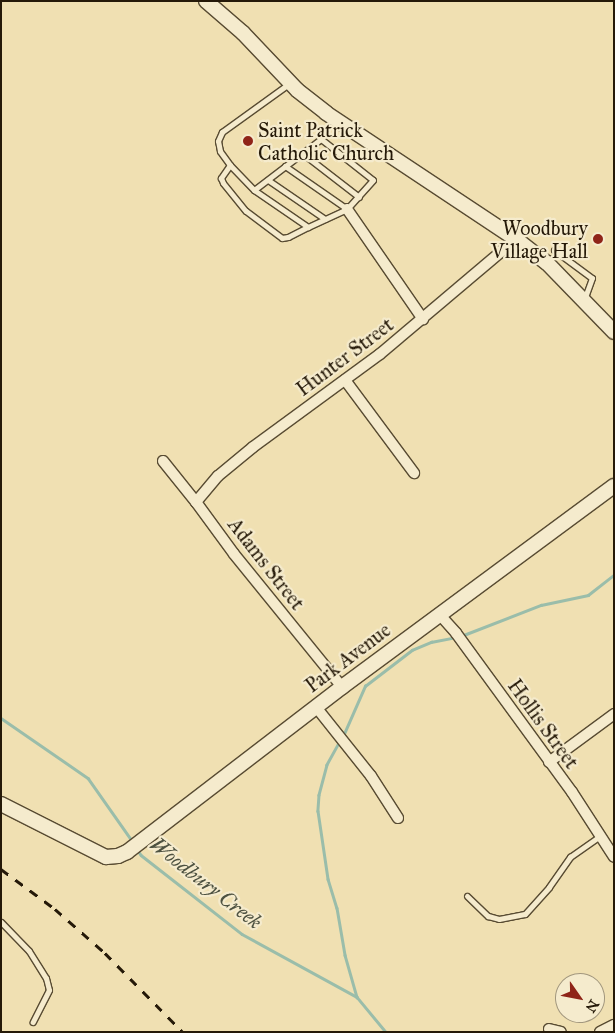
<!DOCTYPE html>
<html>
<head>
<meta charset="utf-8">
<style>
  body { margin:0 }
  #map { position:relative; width:615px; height:1033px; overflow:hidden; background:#f0e0b2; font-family:"IM FELL Great Primer",serif }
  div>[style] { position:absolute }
  .stream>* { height:2.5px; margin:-1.25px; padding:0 1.25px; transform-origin:1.25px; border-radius:1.25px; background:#9abdaa }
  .roads { filter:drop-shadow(1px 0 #584b32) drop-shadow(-1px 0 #584b32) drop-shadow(0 1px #584b32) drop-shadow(0 -1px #584b32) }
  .lane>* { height:5px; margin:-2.5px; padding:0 2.5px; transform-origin:2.5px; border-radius:2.5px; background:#f5ebcd }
  .street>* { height:10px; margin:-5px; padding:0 5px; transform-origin:5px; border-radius:5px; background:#f5ebcd }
  .secondary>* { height:14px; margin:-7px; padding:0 7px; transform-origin:7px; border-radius:7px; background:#f5ebcd }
  .rail>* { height:2.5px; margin-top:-1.25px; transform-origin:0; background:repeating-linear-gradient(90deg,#251908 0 9px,transparent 0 18px) }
  .dots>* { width:14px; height:14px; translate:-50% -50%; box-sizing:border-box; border:2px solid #f5ebcd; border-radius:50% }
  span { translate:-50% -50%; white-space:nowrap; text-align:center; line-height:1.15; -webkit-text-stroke:4.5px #f5ebcd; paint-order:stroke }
  .poi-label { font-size:20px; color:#251908 }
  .left { translate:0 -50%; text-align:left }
  .right { translate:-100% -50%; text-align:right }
  .street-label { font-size:20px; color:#251908 }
  .water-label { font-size:21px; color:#4e5241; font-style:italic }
  .frame { position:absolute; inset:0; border:2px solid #251908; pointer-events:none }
  .north { position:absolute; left:555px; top:973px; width:50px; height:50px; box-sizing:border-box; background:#f5ebcd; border:1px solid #a2977e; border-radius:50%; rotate:123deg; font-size:14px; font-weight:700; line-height:20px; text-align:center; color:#251908 }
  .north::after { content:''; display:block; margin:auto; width:18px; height:22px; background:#8f2418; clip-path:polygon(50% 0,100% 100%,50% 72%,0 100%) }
</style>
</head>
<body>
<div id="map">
  <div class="stream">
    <div style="left:461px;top:636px;width:86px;rotate:-21.2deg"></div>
    <div style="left:541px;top:605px;width:48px;rotate:-12deg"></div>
    <div style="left:588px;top:595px;width:33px;rotate:-38deg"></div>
    <div style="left:1px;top:718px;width:106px;rotate:34.6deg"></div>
    <div style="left:88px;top:778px;width:78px;rotate:54.9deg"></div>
    <div style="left:343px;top:736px;width:55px;rotate:-66.3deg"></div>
    <div style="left:365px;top:686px;width:59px;rotate:-37.5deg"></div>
    <div style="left:412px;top:650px;width:21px;rotate:-23deg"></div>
    <div style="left:431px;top:642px;width:25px;rotate:-11deg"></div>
    <div style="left:339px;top:743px;width:25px;rotate:119deg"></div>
    <div style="left:327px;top:765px;width:31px;rotate:105deg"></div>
    <div style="left:319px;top:795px;width:16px;rotate:94deg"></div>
    <div style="left:318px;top:811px;width:69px;rotate:81.6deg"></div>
    <div style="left:328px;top:879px;width:30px;rotate:73deg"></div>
    <div style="left:337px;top:908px;width:48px;rotate:80.3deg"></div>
    <div style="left:345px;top:955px;width:44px;rotate:74.1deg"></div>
    <div style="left:137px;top:849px;width:7px;rotate:56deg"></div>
    <div style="left:141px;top:855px;width:128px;rotate:38deg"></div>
    <div style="left:242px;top:934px;width:131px;rotate:28.7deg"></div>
    <div style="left:357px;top:997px;width:45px;rotate:50.4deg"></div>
  </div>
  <div class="roads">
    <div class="lane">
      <div style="left:302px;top:153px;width:72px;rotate:37.7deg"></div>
      <div style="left:230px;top:165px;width:16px;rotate:125deg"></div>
      <div style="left:221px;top:178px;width:5px;rotate:68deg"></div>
      <div style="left:223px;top:183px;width:36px;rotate:51deg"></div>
      <div style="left:246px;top:211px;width:45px;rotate:36.9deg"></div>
      <div style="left:282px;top:238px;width:6px;rotate:-9deg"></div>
      <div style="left:288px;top:237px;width:22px;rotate:-27deg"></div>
      <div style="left:285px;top:166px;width:75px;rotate:34.7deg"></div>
      <div style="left:268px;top:180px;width:69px;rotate:34.4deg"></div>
      <div style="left:254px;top:190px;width:84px;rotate:-37.3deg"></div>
      <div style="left:321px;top:139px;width:66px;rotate:38.3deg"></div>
      <div style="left:373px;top:180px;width:39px;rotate:132deg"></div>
      <div style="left:347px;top:209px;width:43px;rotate:155.2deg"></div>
      <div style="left:308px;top:227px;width:65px;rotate:-145.6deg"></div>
      <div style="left:254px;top:190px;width:35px;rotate:-134deg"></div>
      <div style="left:230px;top:165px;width:17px;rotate:-126deg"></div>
      <div style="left:220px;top:151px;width:10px;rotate:-101deg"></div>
      <div style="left:218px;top:141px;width:10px;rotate:-66deg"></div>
      <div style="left:222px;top:132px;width:84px;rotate:-35.8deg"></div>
      <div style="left:554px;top:250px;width:47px;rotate:36.4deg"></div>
      <div style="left:592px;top:278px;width:23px;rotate:110deg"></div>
      <div style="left:467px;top:896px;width:29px;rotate:44deg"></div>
      <div style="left:488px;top:916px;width:11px;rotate:15deg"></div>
      <div style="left:499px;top:919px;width:26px;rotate:-11deg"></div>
      <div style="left:525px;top:914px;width:36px;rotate:-48deg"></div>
      <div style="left:549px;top:887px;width:37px;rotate:-55deg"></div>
      <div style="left:570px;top:857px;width:37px;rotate:-35deg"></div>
      <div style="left:1px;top:922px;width:40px;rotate:46deg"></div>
      <div style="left:29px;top:951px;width:32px;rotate:58deg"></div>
      <div style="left:46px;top:978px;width:12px;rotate:76deg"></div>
      <div style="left:49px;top:990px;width:36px;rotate:117deg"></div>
    </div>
    <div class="street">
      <div style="left:347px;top:209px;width:134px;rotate:55.4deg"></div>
      <div style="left:345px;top:380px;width:116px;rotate:53.4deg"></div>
      <div style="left:163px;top:461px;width:53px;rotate:51.2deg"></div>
      <div style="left:196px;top:502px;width:64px;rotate:53.8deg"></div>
      <div style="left:234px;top:554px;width:171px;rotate:50.9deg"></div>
      <div style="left:196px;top:502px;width:34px;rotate:-50deg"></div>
      <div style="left:218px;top:476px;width:45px;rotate:-39.6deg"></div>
      <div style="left:253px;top:447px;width:157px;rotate:-36.2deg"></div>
      <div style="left:380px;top:354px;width:178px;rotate:-40.2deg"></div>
      <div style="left:440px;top:615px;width:24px;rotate:48deg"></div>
      <div style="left:456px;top:633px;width:197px;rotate:53.9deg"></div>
      <div style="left:572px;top:792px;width:77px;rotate:57.1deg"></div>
      <div style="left:316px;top:707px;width:88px;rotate:51.4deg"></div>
      <div style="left:371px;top:776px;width:50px;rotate:57.3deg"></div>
      <div style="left:549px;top:762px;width:81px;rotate:-36.4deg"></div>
      <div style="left:549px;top:1029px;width:12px;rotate:14deg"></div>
      <div style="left:600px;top:1032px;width:16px;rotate:-27deg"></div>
    </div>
    <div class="secondary">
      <div style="left:206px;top:1px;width:49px;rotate:40.9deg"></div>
      <div style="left:243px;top:33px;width:79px;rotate:46.5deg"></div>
      <div style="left:297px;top:90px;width:37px;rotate:38deg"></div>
      <div style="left:326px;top:113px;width:228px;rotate:33.6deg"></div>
      <div style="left:516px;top:239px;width:39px;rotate:38deg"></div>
      <div style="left:547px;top:263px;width:96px;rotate:45.8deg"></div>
      <div style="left:1px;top:804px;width:118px;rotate:26.8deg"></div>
      <div style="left:106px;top:857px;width:12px;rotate:-5deg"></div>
      <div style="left:118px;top:856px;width:10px;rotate:-24deg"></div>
      <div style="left:127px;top:852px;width:271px;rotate:-37.5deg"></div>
      <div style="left:342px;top:687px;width:338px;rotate:-36.5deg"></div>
    </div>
  </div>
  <div class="rail">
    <div style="left:1px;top:869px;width:67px;rotate:36.5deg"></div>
    <div style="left:55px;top:909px;width:67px;rotate:41.3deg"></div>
    <div style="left:105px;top:953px;width:111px;rotate:45.4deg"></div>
  </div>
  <div class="dots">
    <div style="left:248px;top:141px;background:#8f2418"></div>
    <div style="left:598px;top:239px;background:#8f2418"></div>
  </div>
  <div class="poi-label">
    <span class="left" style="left:258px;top:142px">Saint Patrick<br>Catholic Church</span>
    <span class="right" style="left:588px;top:240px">Woodbury<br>Village Hall</span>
  </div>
  <div class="street-label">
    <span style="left:345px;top:357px;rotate:-37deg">Hunter Street</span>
    <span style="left:266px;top:564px;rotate:52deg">Adams Street</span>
    <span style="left:348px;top:658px;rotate:-37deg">Park Avenue</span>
    <span style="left:543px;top:724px;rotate:54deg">Hollis Street</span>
  </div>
  <div class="water-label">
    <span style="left:206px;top:883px;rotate:38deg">Woodbury Creek</span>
  </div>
  <div class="frame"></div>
  <div class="north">N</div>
</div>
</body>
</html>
